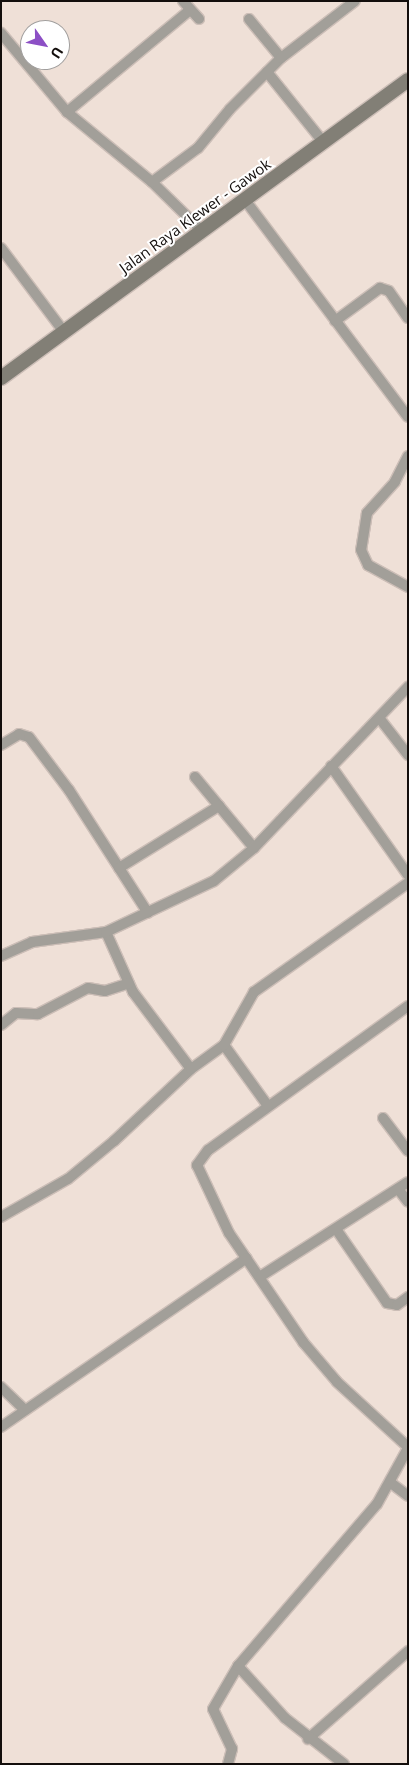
<!DOCTYPE html>
<html>
<head>
<meta charset="utf-8">
<style>
  body { margin:0 }
  #map { position:relative; width:409px; height:1765px; overflow:hidden; background:#efe0d7; font-family:"Open Sans",sans-serif }
  div>[style] { position:absolute }
  .roads { filter:drop-shadow(1px 0 #ccbeb7) drop-shadow(-1px 0 #ccbeb7) drop-shadow(0 1px #ccbeb7) drop-shadow(0 -1px #ccbeb7) }
  .street>* { height:10px; margin:-5px; padding:0 5px; transform-origin:5px; border-radius:5px; background:#a29f99 }
  .secondary>* { height:14px; margin:-7px; padding:0 7px; transform-origin:7px; border-radius:7px; background:#827f76 }
  span { translate:-50% -50%; white-space:nowrap; text-align:center; line-height:1.15; -webkit-text-stroke:4px #fff; paint-order:stroke }
  .street-label { font-size:15px; color:#130e0c }
  .frame { position:absolute; inset:0; border:2px solid #130e0c; pointer-events:none }
  .north { position:absolute; left:20px; top:20px; width:50px; height:50px; box-sizing:border-box; background:#fff; border:1px solid #a19f9e; border-radius:50%; rotate:123deg; font-size:14px; font-weight:700; line-height:20px; text-align:center; color:#130e0c }
  .north::after { content:''; display:block; margin:auto; width:18px; height:22px; background:#8c4fc5; clip-path:polygon(50% 0,100% 100%,50% 72%,0 100%) }
</style>
</head>
<body>
<div id="map">
  <div class="roads">
    <div class="street">
      <div style="left:183px;top:1px;width:24px;rotate:48deg"></div>
      <div style="left:249px;top:19px;width:50px;rotate:50.6deg"></div>
      <div style="left:1px;top:33px;width:103px;rotate:50.1deg"></div>
      <div style="left:67px;top:112px;width:110px;rotate:39.5deg"></div>
      <div style="left:152px;top:182px;width:70px;rotate:44.4deg"></div>
      <div style="left:267px;top:72px;width:90px;rotate:51.3deg"></div>
      <div style="left:67px;top:112px;width:160px;rotate:-39.7deg"></div>
      <div style="left:152px;top:182px;width:57px;rotate:-36.5deg"></div>
      <div style="left:198px;top:148px;width:50px;rotate:-50.6deg"></div>
      <div style="left:230px;top:109px;width:72px;rotate:-45deg"></div>
      <div style="left:281px;top:58px;width:93px;rotate:-37.6deg"></div>
      <div style="left:245px;top:200px;width:271px;rotate:53.1deg"></div>
      <div style="left:1px;top:248px;width:105px;rotate:53.1deg"></div>
      <div style="left:335px;top:321px;width:56px;rotate:-36.3deg"></div>
      <div style="left:380px;top:288px;width:9px;rotate:18deg"></div>
      <div style="left:389px;top:291px;width:33px;rotate:55deg"></div>
      <div style="left:408px;top:456px;width:29px;rotate:117deg"></div>
      <div style="left:395px;top:482px;width:42px;rotate:132.1deg"></div>
      <div style="left:367px;top:513px;width:37px;rotate:99deg"></div>
      <div style="left:361px;top:550px;width:17px;rotate:65deg"></div>
      <div style="left:368px;top:565px;width:46px;rotate:28.8deg"></div>
      <div style="left:380px;top:719px;width:46px;rotate:52.1deg"></div>
      <div style="left:1px;top:745px;width:21px;rotate:-31deg"></div>
      <div style="left:19px;top:734px;width:10px;rotate:17deg"></div>
      <div style="left:29px;top:737px;width:66px;rotate:53deg"></div>
      <div style="left:69px;top:790px;width:146px;rotate:57.3deg"></div>
      <div style="left:331px;top:766px;width:133px;rotate:54.8deg"></div>
      <div style="left:195px;top:777px;width:92px;rotate:50.3deg"></div>
      <div style="left:119px;top:868px;width:118px;rotate:-31.8deg"></div>
      <div style="left:106px;top:932px;width:66px;rotate:65.8deg"></div>
      <div style="left:133px;top:992px;width:96px;rotate:53deg"></div>
      <div style="left:1px;top:956px;width:34px;rotate:-24deg"></div>
      <div style="left:32px;top:942px;width:75px;rotate:-7.7deg"></div>
      <div style="left:106px;top:932px;width:119px;rotate:-25.3deg"></div>
      <div style="left:214px;top:881px;width:52px;rotate:-39.5deg"></div>
      <div style="left:254px;top:848px;width:223px;rotate:-46.3deg"></div>
      <div style="left:408px;top:1006px;width:246px;rotate:144.2deg"></div>
      <div style="left:208px;top:1150px;width:19px;rotate:126deg"></div>
      <div style="left:197px;top:1165px;width:75px;rotate:64.8deg"></div>
      <div style="left:229px;top:1233px;width:132px;rotate:55.8deg"></div>
      <div style="left:303px;top:1342px;width:52px;rotate:49.6deg"></div>
      <div style="left:337px;top:1382px;width:96px;rotate:42.5deg"></div>
      <div style="left:1px;top:1025px;width:19px;rotate:-39deg"></div>
      <div style="left:16px;top:1013px;width:22px;rotate:3deg"></div>
      <div style="left:38px;top:1014px;width:56px;rotate:-27.5deg"></div>
      <div style="left:88px;top:988px;width:17px;rotate:10deg"></div>
      <div style="left:105px;top:991px;width:25px;rotate:-18deg"></div>
      <div style="left:224px;top:1045px;width:75px;rotate:54.2deg"></div>
      <div style="left:383px;top:1118px;width:41px;rotate:52.9deg"></div>
      <div style="left:398px;top:1189px;width:16px;rotate:52deg"></div>
      <div style="left:1px;top:1217px;width:77px;rotate:-29.6deg"></div>
      <div style="left:68px;top:1179px;width:60px;rotate:-39.6deg"></div>
      <div style="left:114px;top:1141px;width:105px;rotate:-43.1deg"></div>
      <div style="left:191px;top:1069px;width:41px;rotate:-36deg"></div>
      <div style="left:224px;top:1045px;width:61px;rotate:-60.5deg"></div>
      <div style="left:254px;top:992px;width:189px;rotate:-35.3deg"></div>
      <div style="left:336px;top:1229px;width:90px;rotate:55.4deg"></div>
      <div style="left:387px;top:1303px;width:10px;rotate:11deg"></div>
      <div style="left:397px;top:1305px;width:14px;rotate:-36deg"></div>
      <div style="left:261px;top:1276px;width:174px;rotate:-32.6deg"></div>
      <div style="left:1px;top:1387px;width:33px;rotate:44deg"></div>
      <div style="left:1px;top:1427px;width:298px;rotate:-34.5deg"></div>
      <div style="left:391px;top:1483px;width:21px;rotate:37deg"></div>
      <div style="left:308px;top:1739px;width:133px;rotate:-41.3deg"></div>
      <div style="left:228px;top:1764px;width:16px;rotate:-75deg"></div>
      <div style="left:232px;top:1749px;width:44px;rotate:-115.4deg"></div>
      <div style="left:213px;top:1709px;width:50px;rotate:-59.8deg"></div>
      <div style="left:344px;top:1764px;width:75px;rotate:-142.1deg"></div>
      <div style="left:285px;top:1718px;width:70px;rotate:-132.1deg"></div>
      <div style="left:238px;top:1666px;width:213px;rotate:-49.4deg"></div>
      <div style="left:377px;top:1504px;width:64px;rotate:-61deg"></div>
    </div>
    <div class="secondary">
      <div style="left:1px;top:378px;width:504px;rotate:-36.21deg"></div>
    </div>
  </div>
  <div class="street-label">
    <span style="left:195px;top:216px;rotate:-36deg">Jalan Raya Klewer - Gawok</span>
  </div>
  <div class="frame"></div>
  <div class="north">U</div>
</div>
</body>
</html>
